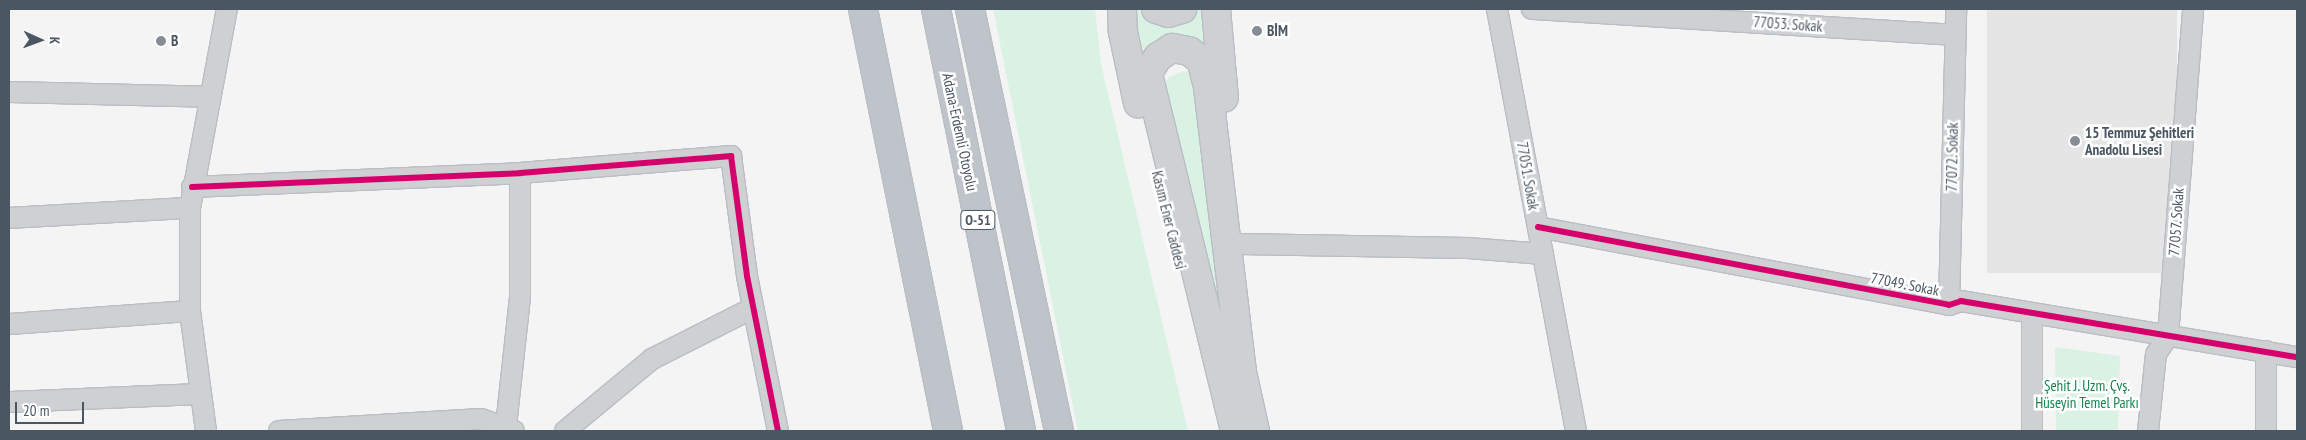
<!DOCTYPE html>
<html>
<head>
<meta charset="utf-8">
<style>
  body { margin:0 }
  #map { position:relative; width:2306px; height:440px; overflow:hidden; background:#f4f4f4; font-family:"PT Sans Narrow",sans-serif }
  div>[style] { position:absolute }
  .education>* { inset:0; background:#e6e5e6; transform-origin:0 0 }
  .green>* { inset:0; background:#d9f2e3 }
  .roads { filter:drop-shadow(1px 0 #b9bec3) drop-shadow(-1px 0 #b9bec3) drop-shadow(0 1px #b9bec3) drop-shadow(0 -1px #b9bec3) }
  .street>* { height:20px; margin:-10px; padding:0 10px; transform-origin:10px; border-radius:10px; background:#ced0d2 }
  .secondary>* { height:28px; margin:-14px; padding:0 14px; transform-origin:14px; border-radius:14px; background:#ced0d4 }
  .highway>* { height:28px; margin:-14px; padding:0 14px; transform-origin:14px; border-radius:14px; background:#bec4c9 }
  .cycleway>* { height:6px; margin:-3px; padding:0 3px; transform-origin:3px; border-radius:3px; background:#d6006c }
  .dots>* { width:14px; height:14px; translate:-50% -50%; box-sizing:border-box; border:2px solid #fff; border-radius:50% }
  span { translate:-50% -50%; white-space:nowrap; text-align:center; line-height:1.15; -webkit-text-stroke:5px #fff; paint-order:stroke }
  .shield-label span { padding:1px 4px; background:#fff; border:1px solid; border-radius:4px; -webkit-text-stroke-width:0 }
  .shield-label { font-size:14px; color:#4a5661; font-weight:700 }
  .street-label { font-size:15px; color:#4a5661 }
  .poi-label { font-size:15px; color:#4a5661; font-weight:700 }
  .left { translate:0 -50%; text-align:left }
  .park-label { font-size:15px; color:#17864f }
  .frame { position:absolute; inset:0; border:10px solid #4a5661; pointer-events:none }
  .north { position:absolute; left:15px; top:15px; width:50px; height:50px; -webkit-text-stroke:4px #fff; paint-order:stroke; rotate:92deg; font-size:14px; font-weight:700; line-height:20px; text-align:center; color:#4a5661 }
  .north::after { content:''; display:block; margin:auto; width:18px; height:22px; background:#4a5661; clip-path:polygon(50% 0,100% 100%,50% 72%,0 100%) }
  .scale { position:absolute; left:15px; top:402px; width:69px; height:22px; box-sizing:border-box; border:2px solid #4a5661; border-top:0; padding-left:6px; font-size:15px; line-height:18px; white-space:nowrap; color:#4a5661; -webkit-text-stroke:4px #fff; paint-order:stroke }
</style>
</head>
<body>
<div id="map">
  <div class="education">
    <div style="left:1987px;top:9px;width:190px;height:264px"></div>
  </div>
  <div class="green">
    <div style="clip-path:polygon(993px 9px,1095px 9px,1101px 64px,1188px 431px,1078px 431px)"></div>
    <div style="clip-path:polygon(1136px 9px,1190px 16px,1196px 9px,1205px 9px,1208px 54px,1193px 36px,1172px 33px,1154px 42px,1140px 60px)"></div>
    <div style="clip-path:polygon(1184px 71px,1193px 74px,1242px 431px,1162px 88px,1169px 77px)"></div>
    <div style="clip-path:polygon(2055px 347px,2120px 356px,2118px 431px,2056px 431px)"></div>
  </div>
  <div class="roads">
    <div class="street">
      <div style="left:1497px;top:9px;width:429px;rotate:79.4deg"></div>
      <div style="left:1532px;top:9px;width:423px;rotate:3.5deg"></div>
      <div style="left:9px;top:92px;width:199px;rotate:1.4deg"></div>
      <div style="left:192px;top:187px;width:328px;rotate:-2.4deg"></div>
      <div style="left:520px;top:173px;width:212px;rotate:-4.6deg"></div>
      <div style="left:731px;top:156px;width:121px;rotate:82.4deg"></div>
      <div style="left:747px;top:276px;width:158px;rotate:78.7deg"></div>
      <div style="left:9px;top:218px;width:181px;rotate:-3.2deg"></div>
      <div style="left:1538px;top:227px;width:418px;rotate:10.7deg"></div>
      <div style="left:1949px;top:305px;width:13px;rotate:-18deg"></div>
      <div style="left:1961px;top:301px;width:341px;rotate:9.5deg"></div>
      <div style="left:1240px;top:244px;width:228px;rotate:1deg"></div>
      <div style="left:1468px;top:248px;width:75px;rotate:4.6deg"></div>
      <div style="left:1949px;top:305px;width:296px;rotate:-88.6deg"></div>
      <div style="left:2032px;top:315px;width:116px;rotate:90deg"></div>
      <div style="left:9px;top:324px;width:181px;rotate:-4.1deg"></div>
      <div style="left:2266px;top:351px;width:80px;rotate:90deg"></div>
      <div style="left:9px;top:402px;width:192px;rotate:-2.4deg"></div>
      <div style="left:506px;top:426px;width:130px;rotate:-83.8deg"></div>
      <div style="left:520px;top:297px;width:124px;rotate:-90deg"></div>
      <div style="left:206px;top:431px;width:121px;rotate:-97.6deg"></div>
      <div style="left:190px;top:311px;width:103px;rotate:-90deg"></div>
      <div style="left:190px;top:208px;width:202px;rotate:-79.5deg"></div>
      <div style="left:279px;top:431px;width:202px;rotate:-3.4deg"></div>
      <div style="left:481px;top:419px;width:35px;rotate:20deg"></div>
      <div style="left:565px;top:431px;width:113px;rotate:-39.6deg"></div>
      <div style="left:652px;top:359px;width:113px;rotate:-26.8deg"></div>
      <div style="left:2148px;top:431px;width:77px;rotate:-84.1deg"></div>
      <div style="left:2156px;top:354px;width:22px;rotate:-56deg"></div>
      <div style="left:2168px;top:336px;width:328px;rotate:-85.6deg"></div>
    </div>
    <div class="secondary">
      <div style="left:1122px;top:9px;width:23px;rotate:88deg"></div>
      <div style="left:1123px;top:32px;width:73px;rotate:78.1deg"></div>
      <div style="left:1156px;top:9px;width:13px;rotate:18deg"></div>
      <div style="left:1168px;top:13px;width:15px;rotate:-16deg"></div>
      <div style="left:1216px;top:9px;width:89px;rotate:84.9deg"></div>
      <div style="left:1235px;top:431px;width:368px;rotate:-103.7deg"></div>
      <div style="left:1148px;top:73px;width:19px;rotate:-58deg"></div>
      <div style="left:1158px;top:57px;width:17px;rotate:-33deg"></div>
      <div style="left:1172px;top:48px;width:17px;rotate:10deg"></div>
      <div style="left:1189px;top:51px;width:15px;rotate:37deg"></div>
      <div style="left:1201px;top:60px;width:28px;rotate:75deg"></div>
      <div style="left:1208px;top:87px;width:287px;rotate:83.2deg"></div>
      <div style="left:1242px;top:372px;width:60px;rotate:77.6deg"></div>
    </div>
    <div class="highway">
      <div style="left:863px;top:9px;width:430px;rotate:78.6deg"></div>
      <div style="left:936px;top:9px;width:430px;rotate:78.6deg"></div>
      <div style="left:970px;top:9px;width:431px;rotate:78.1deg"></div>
    </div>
  </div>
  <div class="cycleway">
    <div style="left:192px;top:187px;width:328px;rotate:-2.4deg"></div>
    <div style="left:520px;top:173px;width:212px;rotate:-4.6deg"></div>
    <div style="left:731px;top:156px;width:121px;rotate:82.4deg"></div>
    <div style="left:747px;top:276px;width:158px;rotate:78.7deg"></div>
    <div style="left:1538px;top:227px;width:418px;rotate:10.7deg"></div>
    <div style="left:1949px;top:305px;width:13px;rotate:-18deg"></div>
    <div style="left:1961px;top:301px;width:341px;rotate:9.5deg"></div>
  </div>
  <div class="dots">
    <div style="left:1257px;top:31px;background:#868d94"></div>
    <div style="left:161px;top:41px;background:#868d94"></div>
    <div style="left:2075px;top:141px;background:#868d94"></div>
  </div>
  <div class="shield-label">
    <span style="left:978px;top:220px">O-51</span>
  </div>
  <div class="street-label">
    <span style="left:1788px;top:24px;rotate:4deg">77053. Sokak</span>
    <span style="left:960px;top:132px;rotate:78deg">Adana-Erdemli Otoyolu</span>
    <span style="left:1952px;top:157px;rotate:-89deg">77072. Sokak</span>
    <span style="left:1528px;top:176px;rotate:80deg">77051. Sokak</span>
    <span style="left:1169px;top:220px;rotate:76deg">Kasım Ener Caddesi</span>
    <span style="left:2176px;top:222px;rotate:-86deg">77057. Sokak</span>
    <span style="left:1905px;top:284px;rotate:11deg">77049. Sokak</span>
  </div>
  <div class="poi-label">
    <span class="left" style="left:1267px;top:31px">BİM</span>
    <span class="left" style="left:171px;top:41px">B</span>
    <span class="left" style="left:2085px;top:141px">15 Temmuz Şehitleri<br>Anadolu Lisesi</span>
  </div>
  <div class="park-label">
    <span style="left:2087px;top:394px">Şehit J. Uzm. Çvş.<br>Hüseyin Temel Parkı</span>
  </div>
  <div class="frame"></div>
  <div class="north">K</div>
  <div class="scale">20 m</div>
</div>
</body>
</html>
